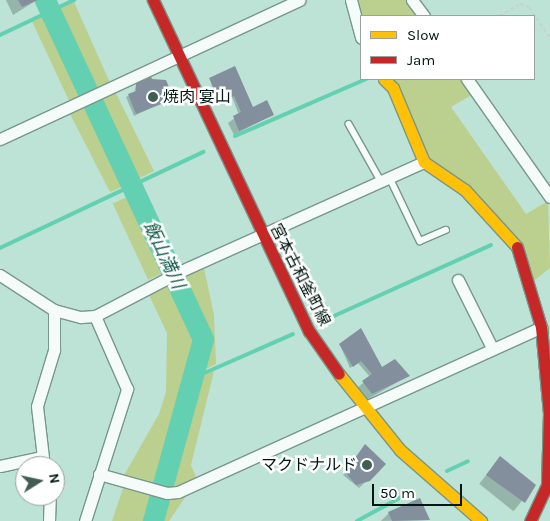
<!DOCTYPE html>
<html>
<head>
<meta charset="utf-8">
<style>
  body { margin:0 }
  #map { position:relative; width:550px; height:521px; overflow:hidden; background:#bce3d5; font-family:Karla,"Noto Sans JP",sans-serif }
  div>[style] { position:absolute }
  .green>* { inset:0; background:#bbcf8e; transform-origin:0 0 }
  .shadow>* { inset:0; background:#0003; transform-origin:0 0 }
  .stream>* { height:4px; margin:-2px; padding:0 2px; transform-origin:2px; border-radius:2px; background:#62d0b1 }
  .river>* { height:21px; margin:-10.5px; padding:0 10.5px; transform-origin:10.5px; border-radius:10.5px; background:#62d0b1 }
  .building>* { inset:0; background:#848f9d }
  .path>* { height:2px; margin-top:-1px; transform-origin:0; background:repeating-linear-gradient(90deg,#c6d2ce 0 4px,transparent 0 6.5px) }
  .roads { filter:drop-shadow(1px 0 #77978c) drop-shadow(-1px 0 #77978c) drop-shadow(0 1px #77978c) drop-shadow(0 -1px #77978c) }
  .lane>* { height:5.5px; margin:-2.75px; padding:0 2.75px; transform-origin:2.75px; border-radius:2.75px; background:#f5fbf9 }
  .street>* { height:11px; margin:-5.5px; padding:0 5.5px; transform-origin:5.5px; border-radius:5.5px; background:#f5fbf9 }
  .slow>* { height:11px; margin:-5.5px; padding:0 5.5px; transform-origin:5.5px; border-radius:5.5px; background:#ffc107 }
  .jam>* { height:11px; margin:-5.5px; padding:0 5.5px; transform-origin:5.5px; border-radius:5.5px; background:#c62828 }
  .dots>* { width:14px; height:14px; translate:-50% -50%; box-sizing:border-box; border:2px solid #fff; border-radius:50% }
  span { translate:-50% -50%; white-space:nowrap; text-align:center; line-height:1.15; -webkit-text-stroke:5px #fff; paint-order:stroke }
  .poi-label { font-size:16px; color:#00170f }
  .left { translate:0 -50%; text-align:left }
  .right { translate:-100% -50%; text-align:right }
  .street-label { font-size:16px; color:#00170f }
  .water-label { font-size:18px; color:#0a5844; font-style:italic }
  .legend { position:absolute; left:360px; top:15px; width:175px; height:65px; box-sizing:border-box; background:#fff; border:1px solid #99a29f; margin:0; padding:6px 9px; list-style:none; font-size:15px; color:#00170f }
  .legend li { display:flex; align-items:center; gap:10px; height:25px }
  .legend b { width:25px; border:1px solid #99a29f }
  .north { position:absolute; left:15px; top:456px; width:50px; height:50px; box-sizing:border-box; background:#fff; border:1px solid #99a29f; border-radius:50%; rotate:80deg; font-size:14px; font-weight:700; line-height:20px; text-align:center; color:#00170f }
  .north::after { content:''; display:block; margin:auto; width:18px; height:22px; background:#425e54; clip-path:polygon(50% 0,100% 100%,50% 72%,0 100%) }
  .scale { position:absolute; left:372px; top:484px; width:90px; height:22px; box-sizing:border-box; border:2px solid #00170f; border-top:0; padding-left:6px; font-size:15px; line-height:18px; white-space:nowrap; color:#00170f; -webkit-text-stroke:4px #fff; paint-order:stroke }
</style>
</head>
<body>
<div id="map">
  <div class="green">
    <div style="clip-path:polygon(356px 0,407px 0,418px 16px,361px 16px,361px 25px)"></div>
    <div style="left:74px;top:2px;width:90px;height:18px;rotate:66deg"></div>
    <div style="left:45px;top:16px;width:89px;height:14px;rotate:65deg"></div>
    <div style="clip-path:polygon(389px 79px,462px 79px,473px 94px,451px 107px,526px 214px,548px 201px,550px 268px,531px 283px,523px 247px,429px 160px)"></div>
    <div style="left:115px;top:91px;width:89px;height:17px;rotate:64deg"></div>
    <div style="clip-path:polygon(86px 103px,124px 186px,110px 192px,69px 112px)"></div>
    <div style="left:129px;top:196px;width:84px;height:18px;rotate:65deg"></div>
    <div style="clip-path:polygon(204px 268px,214px 315px,216px 364px,202px 371px,209px 339px,183px 277px)"></div>
    <div style="clip-path:polygon(170px 285px,196px 340px,156px 486px,123px 477px,159px 414px,166px 392px,167px 333px,149px 295px)"></div>
    <div style="clip-path:polygon(214px 371px,191px 465px,197px 479px,168px 490px,200px 377px)"></div>
    <div style="clip-path:polygon(123px 488px,152px 495px,144px 521px,112px 521px)"></div>
    <div style="clip-path:polygon(188px 493px,169px 521px,160px 521px,166px 499px)"></div>
  </div>
  <div class="shadow">
    <div style="clip-path:polygon(6px 0,37px 0,13px 15px)"></div>
    <div style="clip-path:polygon(210px 79px,252px 109px,272px 115px,234px 135px,228px 123px,239px 115px,232px 97px,217px 104px)"></div>
    <div style="clip-path:polygon(152px 80px,172px 98px,134px 116px,126px 97px,134px 93px,137px 81px)"></div>
    <div style="clip-path:polygon(340px 345px,381px 367px,408px 376px,363px 402px,355px 390px,370px 377px,358px 363px,350px 368px)"></div>
    <div style="clip-path:polygon(363px 448px,384px 464px,359px 488px,343px 475px)"></div>
    <div style="left:500px;top:458px;width:44px;height:33px;rotate:39deg"></div>
    <div style="clip-path:polygon(389px 513px,428px 520px,381px 521px)"></div>
  </div>
  <div class="stream">
    <div style="left:0;top:35px;width:82px;rotate:-25.3deg"></div>
    <div style="left:235px;top:136px;width:143px;rotate:-23.5deg"></div>
    <div style="left:0;top:248px;width:225px;rotate:-25.3deg"></div>
    <div style="left:325px;top:320px;width:182px;rotate:-24.3deg"></div>
    <div style="left:193px;top:378px;width:109px;rotate:-23.7deg"></div>
    <div style="left:447px;top:471px;width:23px;rotate:-25deg"></div>
    <div style="left:357px;top:521px;width:55px;rotate:-28.4deg"></div>
  </div>
  <div class="river">
    <div style="left:45px;top:0;width:374px;rotate:65deg"></div>
    <div style="left:203px;top:339px;width:189px;rotate:105.4deg"></div>
  </div>
  <div class="building">
    <div style="clip-path:polygon(18px 0,38px 0,22px 7px)"></div>
    <div style="clip-path:polygon(235px 66px,253px 107px,267px 100px,274px 115px,239px 131px,233px 116px,241px 112px,234px 96px,220px 102px,209px 78px)"></div>
    <div style="clip-path:polygon(150px 74px,152px 79px,166px 80px,174px 99px,136px 114px,128px 94px,136px 91px,136px 80px)"></div>
    <div style="clip-path:polygon(361px 328px,382px 367px,395px 359px,410px 376px,372px 394px,362px 381px,372px 374px,361px 361px,353px 367px,339px 344px)"></div>
    <div style="clip-path:polygon(365px 444px,386px 464px,370px 481px,356px 485px,345px 472px)"></div>
    <div style="clip-path:polygon(500px 456px,536px 485px,525px 503px,486px 475px)"></div>
    <div style="clip-path:polygon(420px 498px,430px 520px,392px 521px,388px 512px)"></div>
  </div>
  <div class="path">
    <div style="left:499px;top:16px;width:24px;rotate:-30deg"></div>
    <div style="left:520px;top:4px;width:9px;rotate:18deg"></div>
    <div style="left:529px;top:7px;width:37px;rotate:56deg"></div>
  </div>
  <div class="roads">
    <div class="lane">
      <div style="left:349px;top:124px;width:65px;rotate:60.7deg"></div>
      <div style="left:390px;top:178px;width:70px;rotate:64.5deg"></div>
      <div style="left:420px;top:241px;width:28px;rotate:-23deg"></div>
    </div>
    <div class="street">
      <div style="left:351px;top:0;width:39px;rotate:75deg"></div>
      <div style="left:412px;top:0;width:20px;rotate:53deg"></div>
      <div style="left:467px;top:79px;width:144px;rotate:54.9deg"></div>
      <div style="left:0;top:139px;width:330px;rotate:-24.9deg"></div>
      <div style="left:0;top:275px;width:64px;rotate:32.9deg"></div>
      <div style="left:54px;top:310px;width:28px;rotate:15deg"></div>
      <div style="left:81px;top:317px;width:14px;rotate:-4deg"></div>
      <div style="left:95px;top:316px;width:97px;rotate:-27.6deg"></div>
      <div style="left:181px;top:271px;width:266px;rotate:-24.2deg"></div>
      <div style="left:458px;top:280px;width:76px;rotate:63.4deg"></div>
      <div style="left:0;top:466px;width:43px;rotate:-12.1deg"></div>
      <div style="left:44px;top:466px;width:60px;rotate:-96.7deg"></div>
      <div style="left:37px;top:406px;width:59px;rotate:-73.1deg"></div>
      <div style="left:54px;top:350px;width:40px;rotate:-90deg"></div>
      <div style="left:99px;top:474px;width:71px;rotate:15.6deg"></div>
      <div style="left:167px;top:493px;width:11px;rotate:-5deg"></div>
      <div style="left:178px;top:492px;width:399px;rotate:-24.4deg"></div>
      <div style="left:49px;top:521px;width:25px;rotate:-88deg"></div>
      <div style="left:85px;top:521px;width:139px;rotate:-72.3deg"></div>
      <div style="left:127px;top:389px;width:80px;rotate:-113.7deg"></div>
    </div>
    <div class="slow">
      <div style="left:384px;top:79px;width:13px;rotate:45deg"></div>
      <div style="left:393px;top:88px;width:80px;rotate:67.3deg"></div>
      <div style="left:424px;top:162px;width:50px;rotate:34.3deg"></div>
      <div style="left:465px;top:190px;width:77px;rotate:47.6deg"></div>
      <div style="left:339px;top:374px;width:97px;rotate:51.2deg"></div>
      <div style="left:400px;top:450px;width:108px;rotate:41.2deg"></div>
    </div>
    <div class="jam">
      <div style="left:153px;top:0;width:366px;rotate:64.8deg"></div>
      <div style="left:309px;top:331px;width:52px;rotate:55.1deg"></div>
      <div style="left:517px;top:247px;width:84px;rotate:73.3deg"></div>
      <div style="left:541px;top:327px;width:86px;rotate:84.7deg"></div>
      <div style="left:549px;top:413px;width:72px;rotate:91.6deg"></div>
      <div style="left:547px;top:485px;width:40px;rotate:115deg"></div>
    </div>
  </div>
  <div class="dots">
    <div style="left:153px;top:97px;background:#425e54"></div>
    <div style="left:367px;top:465px;background:#425e54"></div>
  </div>
  <div class="poi-label">
    <span class="left" style="left:163px;top:97px">焼肉 宴山</span>
    <span class="right" style="left:357px;top:465px">マクドナルド</span>
  </div>
  <div class="street-label">
    <span style="left:300px;top:275px;rotate:63deg">宮本古和釜町線</span>
  </div>
  <div class="water-label">
    <span style="left:164px;top:255px;rotate:65deg">飯山満川</span>
  </div>
  <ul class="legend">
  <li><b style="height:6px;background:#ffc107"></b>Slow</li>
  <li><b style="height:6px;background:#c62828"></b>Jam</li>
  </ul>
  <div class="north">N</div>
  <div class="scale">50 m</div>
</div>
</body>
</html>
